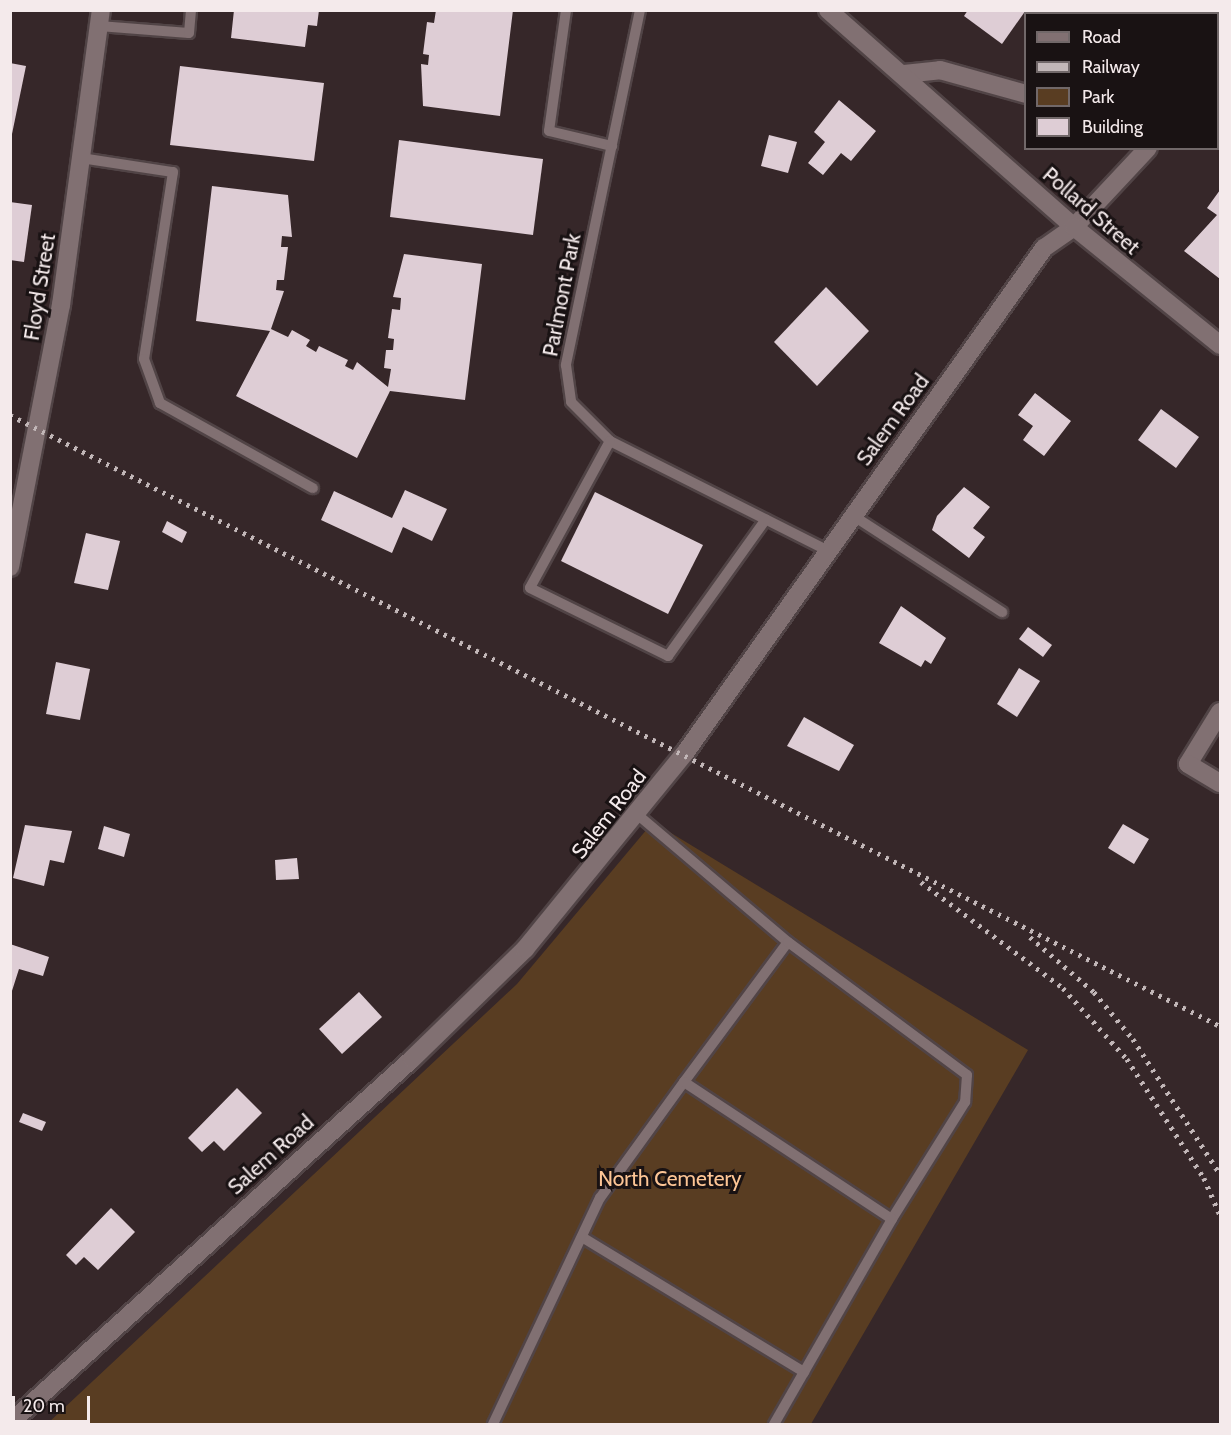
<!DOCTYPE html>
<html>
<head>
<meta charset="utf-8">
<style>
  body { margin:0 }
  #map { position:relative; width:1231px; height:1435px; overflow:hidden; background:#362729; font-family:Cabin,sans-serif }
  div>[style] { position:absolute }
  .green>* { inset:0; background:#593d22 }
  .building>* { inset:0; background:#decdd5 }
  .roads { filter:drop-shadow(2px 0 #514446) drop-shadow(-2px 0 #514446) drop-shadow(0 2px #514446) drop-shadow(0 -2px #514446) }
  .lane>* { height:10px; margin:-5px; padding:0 5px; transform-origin:5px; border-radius:5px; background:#817072 }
  .street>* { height:18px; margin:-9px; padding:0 9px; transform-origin:9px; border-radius:9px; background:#817072 }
  .secondary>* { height:18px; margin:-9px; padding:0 9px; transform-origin:9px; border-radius:9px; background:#817072 }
  .rail>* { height:4.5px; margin-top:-2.25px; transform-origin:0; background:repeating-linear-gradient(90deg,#c2b7b8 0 3px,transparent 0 9px) }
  span { translate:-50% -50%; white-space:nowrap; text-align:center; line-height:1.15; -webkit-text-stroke:6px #191213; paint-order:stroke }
  .street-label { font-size:21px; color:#f4eaeb }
  .park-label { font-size:21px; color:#fdc595 }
  .frame { position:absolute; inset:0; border:12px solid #f4eaeb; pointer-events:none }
  .legend { position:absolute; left:1024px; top:12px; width:195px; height:138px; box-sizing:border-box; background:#191213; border:2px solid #716869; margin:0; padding:8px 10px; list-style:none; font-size:18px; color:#f4eaeb }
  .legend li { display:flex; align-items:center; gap:12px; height:30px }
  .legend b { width:30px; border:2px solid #716869 }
  .scale { position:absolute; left:12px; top:1396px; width:78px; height:27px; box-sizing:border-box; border:3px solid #f4eaeb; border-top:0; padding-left:8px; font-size:18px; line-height:21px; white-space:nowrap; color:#f4eaeb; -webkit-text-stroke:4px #191213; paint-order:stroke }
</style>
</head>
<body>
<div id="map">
  <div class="green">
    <div style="clip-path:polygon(653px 822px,1028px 1050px,811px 1424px,47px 1424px,517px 984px)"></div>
  </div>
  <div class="building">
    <div style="clip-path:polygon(234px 10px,319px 10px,317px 26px,308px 25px,305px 47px,231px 38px)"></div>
    <div style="clip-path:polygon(436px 10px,513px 10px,500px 116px,423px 106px,421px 64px,428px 65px,429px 55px,423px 54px,427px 22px,434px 23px)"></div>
    <div style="clip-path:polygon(968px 10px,1026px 10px,1002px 44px,964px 16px)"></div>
    <div style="clip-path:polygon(1127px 10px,1176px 10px,1177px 14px,1119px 14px)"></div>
    <div style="clip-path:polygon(10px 63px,26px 66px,12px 134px,10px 134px)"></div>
    <div style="clip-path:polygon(180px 66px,324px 83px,314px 161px,170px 145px)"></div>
    <div style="clip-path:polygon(839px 100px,876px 131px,851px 161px,841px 153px,823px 175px,808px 163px,825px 142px,814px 132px)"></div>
    <div style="clip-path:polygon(769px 135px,797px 142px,788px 173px,761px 166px)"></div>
    <div style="clip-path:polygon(399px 140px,543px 159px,533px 235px,390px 217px)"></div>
    <div style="clip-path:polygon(212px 186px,288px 195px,292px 237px,282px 236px,281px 247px,288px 247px,284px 280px,277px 280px,276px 290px,284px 291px,271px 329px,288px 337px,292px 330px,310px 340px,306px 346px,316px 352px,319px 346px,348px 360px,345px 366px,353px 370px,357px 362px,388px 387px,391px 369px,384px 368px,386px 350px,393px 350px,394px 339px,388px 338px,392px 309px,400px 310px,401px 298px,393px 297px,404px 254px,482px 264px,465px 400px,390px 391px,357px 458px,236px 396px,270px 331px,196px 321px)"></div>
    <div style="clip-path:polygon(1220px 190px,1220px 279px,1184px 251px,1217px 215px,1207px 208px)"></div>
    <div style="clip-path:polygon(10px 202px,32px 205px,24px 262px,10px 260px)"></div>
    <div style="clip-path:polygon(826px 287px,869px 331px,817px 386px,774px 342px)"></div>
    <div style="clip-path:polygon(1035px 393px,1071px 421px,1044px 456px,1023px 440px,1033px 426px,1018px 415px)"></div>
    <div style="clip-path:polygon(1161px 409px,1199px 437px,1176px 468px,1138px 440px)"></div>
    <div style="clip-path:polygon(964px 487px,990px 507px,973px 528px,985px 537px,969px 558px,932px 530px,937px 516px)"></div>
    <div style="clip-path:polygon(405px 490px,447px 509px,432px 541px,403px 527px,392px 553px,321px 520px,334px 491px,392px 518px)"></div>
    <div style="clip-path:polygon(595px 492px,703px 545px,668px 614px,561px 561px)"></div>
    <div style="clip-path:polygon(167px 521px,187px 532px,182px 543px,162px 532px)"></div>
    <div style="clip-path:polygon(86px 533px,120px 541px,108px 590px,74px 583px)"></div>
    <div style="clip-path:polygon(901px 606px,946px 638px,931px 664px,925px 660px,921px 667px,879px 643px)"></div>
    <div style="clip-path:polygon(1028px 627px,1052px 645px,1043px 657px,1019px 639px)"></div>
    <div style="clip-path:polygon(56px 662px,90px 669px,80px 720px,46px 714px)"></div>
    <div style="clip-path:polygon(1019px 668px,1040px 681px,1017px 717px,997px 704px)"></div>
    <div style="clip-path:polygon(804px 717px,854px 745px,839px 771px,787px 746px)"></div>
    <div style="clip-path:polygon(1123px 824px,1149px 839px,1134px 864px,1108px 848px)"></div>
    <div style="clip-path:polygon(25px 825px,72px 831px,64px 863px,50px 860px,44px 886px,13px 878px)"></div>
    <div style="clip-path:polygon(104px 826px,130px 834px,124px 857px,98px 849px)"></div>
    <div style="clip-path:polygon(297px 858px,299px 879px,276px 880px,275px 860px)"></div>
    <div style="clip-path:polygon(10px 944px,49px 957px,43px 976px,19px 969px,11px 994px)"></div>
    <div style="clip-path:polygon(359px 992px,382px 1017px,342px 1054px,319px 1029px)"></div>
    <div style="clip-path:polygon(237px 1088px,262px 1113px,224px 1151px,214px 1141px,202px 1152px,188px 1138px)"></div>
    <div style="clip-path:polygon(23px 1113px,46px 1122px,42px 1131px,19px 1122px)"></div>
    <div style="clip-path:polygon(111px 1208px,135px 1232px,98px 1270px,84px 1257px,76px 1265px,66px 1255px)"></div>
  </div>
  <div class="roads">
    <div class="lane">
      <div style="left:566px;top:10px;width:122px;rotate:98deg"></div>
      <div style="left:549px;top:131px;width:65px;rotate:13.4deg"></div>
      <div style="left:640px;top:10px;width:363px;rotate:101.8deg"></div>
      <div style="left:566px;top:365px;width:37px;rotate:82deg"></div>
      <div style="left:571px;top:402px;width:55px;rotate:45deg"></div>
      <div style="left:610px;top:441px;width:243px;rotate:26.7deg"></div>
      <div style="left:99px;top:26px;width:90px;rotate:4.4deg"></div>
      <div style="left:189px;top:33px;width:23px;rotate:-85deg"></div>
      <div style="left:81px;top:158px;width:93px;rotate:8.7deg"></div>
      <div style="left:173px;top:172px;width:189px;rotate:98.8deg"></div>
      <div style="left:144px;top:359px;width:47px;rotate:70deg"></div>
      <div style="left:160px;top:403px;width:175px;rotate:29.1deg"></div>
      <div style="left:610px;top:441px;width:167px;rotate:118.6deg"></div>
      <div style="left:530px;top:588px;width:154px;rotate:26.2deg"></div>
      <div style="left:668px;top:656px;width:168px;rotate:-54.4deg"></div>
      <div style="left:852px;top:515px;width:179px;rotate:32.9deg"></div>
      <div style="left:638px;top:815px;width:197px;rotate:40.3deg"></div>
      <div style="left:684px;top:1082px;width:174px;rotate:-53.4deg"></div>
      <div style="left:788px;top:942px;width:223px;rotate:36.6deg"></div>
      <div style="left:967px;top:1075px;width:27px;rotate:94deg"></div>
      <div style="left:965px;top:1102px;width:138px;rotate:122deg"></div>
      <div style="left:582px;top:1237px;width:260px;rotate:31.3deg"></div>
      <div style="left:493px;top:1424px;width:250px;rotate:-64.7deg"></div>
      <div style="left:600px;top:1198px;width:143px;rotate:-54.1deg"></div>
      <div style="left:684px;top:1082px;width:249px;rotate:33.4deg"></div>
      <div style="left:892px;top:1219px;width:237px;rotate:119.9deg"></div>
    </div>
    <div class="street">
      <div style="left:904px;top:74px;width:36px;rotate:-6deg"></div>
      <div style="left:940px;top:70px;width:89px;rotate:15.6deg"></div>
      <div style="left:1218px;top:106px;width:2px;rotate:-27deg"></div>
      <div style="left:1220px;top:712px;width:61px;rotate:121.6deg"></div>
      <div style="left:1188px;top:764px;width:37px;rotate:31deg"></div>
      <div style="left:10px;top:1423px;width:542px;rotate:-42.16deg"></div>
      <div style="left:412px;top:1059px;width:158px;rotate:-44.2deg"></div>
      <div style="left:525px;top:949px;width:253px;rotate:-50.8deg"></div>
      <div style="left:685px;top:753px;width:620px;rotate:-54.59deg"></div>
      <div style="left:1044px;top:248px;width:37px;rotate:-35deg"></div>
      <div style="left:1074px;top:227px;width:108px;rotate:-46.9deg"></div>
    </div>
    <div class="secondary">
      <div style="left:828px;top:10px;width:328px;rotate:41.4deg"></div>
      <div style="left:1074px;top:227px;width:188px;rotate:38.9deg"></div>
      <div style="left:10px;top:567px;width:267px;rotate:-79deg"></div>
      <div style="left:61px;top:305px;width:298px;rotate:-82.3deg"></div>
    </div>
  </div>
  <div class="rail">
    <div style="left:10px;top:415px;width:1356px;rotate:26.79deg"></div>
    <div style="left:921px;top:882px;width:177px;rotate:36.7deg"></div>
    <div style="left:1063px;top:988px;width:96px;rotate:48deg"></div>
    <div style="left:1127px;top:1059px;width:142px;rotate:57.1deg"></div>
    <div style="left:1204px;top:1178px;width:40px;rotate:66.6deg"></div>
    <div style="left:1030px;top:937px;width:84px;rotate:40.7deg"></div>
    <div style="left:1094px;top:992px;width:61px;rotate:50.3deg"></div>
    <div style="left:1133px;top:1039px;width:161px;rotate:57.2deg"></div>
  </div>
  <div class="street-label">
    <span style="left:1091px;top:211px;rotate:41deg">Pollard Street</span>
    <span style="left:40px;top:287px;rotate:-81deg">Floyd Street</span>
    <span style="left:562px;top:295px;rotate:-79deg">Parlmont Park</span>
    <span style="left:893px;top:420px;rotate:-54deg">Salem Road</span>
    <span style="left:609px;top:814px;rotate:-52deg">Salem Road</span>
    <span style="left:271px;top:1155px;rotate:-42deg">Salem Road</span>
  </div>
  <div class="park-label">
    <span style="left:670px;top:1179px">North Cemetery</span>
  </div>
  <div class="frame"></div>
  <ul class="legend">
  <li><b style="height:8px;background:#817072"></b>Road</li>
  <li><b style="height:8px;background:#c2b7b8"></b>Railway</li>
  <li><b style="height:16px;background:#593d22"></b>Park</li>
  <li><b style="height:16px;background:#decdd5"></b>Building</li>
  </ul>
  <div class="scale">20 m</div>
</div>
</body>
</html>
